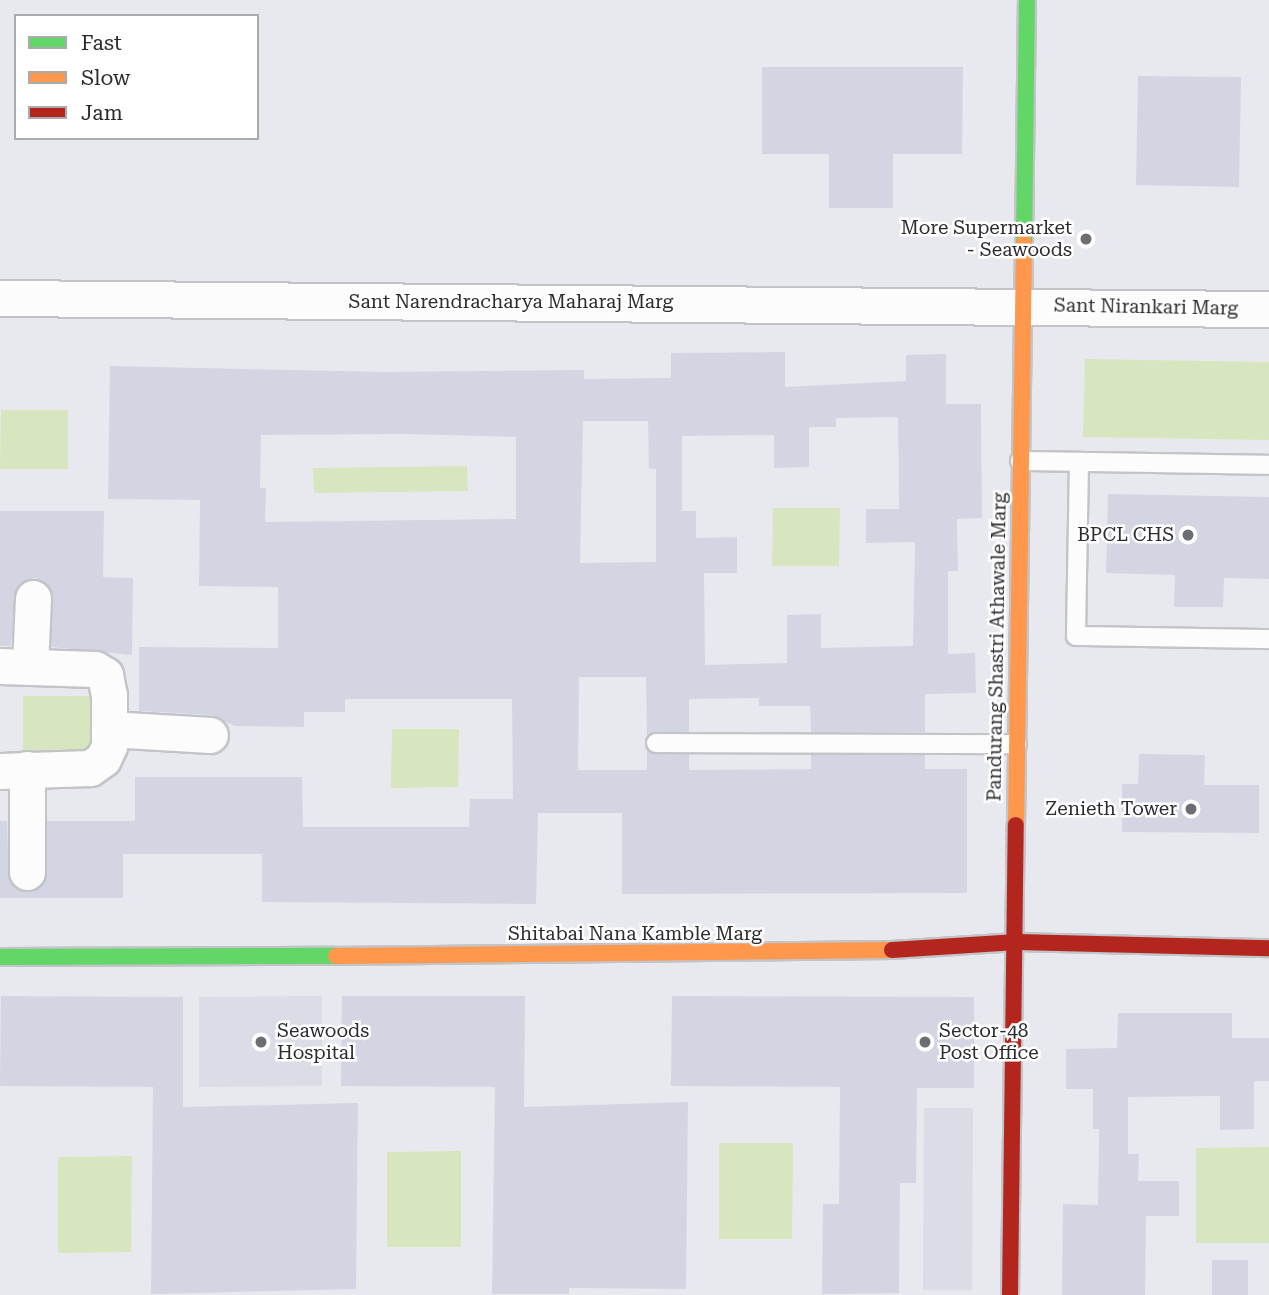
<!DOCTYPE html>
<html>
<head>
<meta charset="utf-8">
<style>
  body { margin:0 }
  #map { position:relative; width:1269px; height:1295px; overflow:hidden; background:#e8e9ee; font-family:"Roboto Serif",serif }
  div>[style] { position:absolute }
  .built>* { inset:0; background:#dadce6 }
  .green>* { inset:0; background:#d7e6be }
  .building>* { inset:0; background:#d3d5e3 }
  .roads { filter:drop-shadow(2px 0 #c3c4c8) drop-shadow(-2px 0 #c3c4c8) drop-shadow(0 2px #c3c4c8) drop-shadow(0 -2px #c3c4c8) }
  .lane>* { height:18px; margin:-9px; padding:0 9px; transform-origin:9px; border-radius:9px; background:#fcfcfc }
  .street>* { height:35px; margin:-17.5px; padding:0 17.5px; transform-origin:17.5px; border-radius:17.5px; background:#fcfcfc }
  .fast>* { height:16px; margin:-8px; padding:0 8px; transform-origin:8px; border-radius:8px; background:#63d668 }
  .slow>* { height:16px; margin:-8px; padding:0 8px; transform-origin:8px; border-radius:8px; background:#ff974d }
  .jam>* { height:16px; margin:-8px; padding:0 8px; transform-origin:8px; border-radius:8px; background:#b3261e }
  .dots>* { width:19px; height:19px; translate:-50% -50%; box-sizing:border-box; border:4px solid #fff; border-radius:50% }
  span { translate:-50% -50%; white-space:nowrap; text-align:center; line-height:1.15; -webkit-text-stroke:5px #fff; paint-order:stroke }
  .poi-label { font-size:19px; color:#2b2c2f }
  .right { translate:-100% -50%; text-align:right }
  .left { translate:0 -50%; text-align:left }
  .street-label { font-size:19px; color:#2b2c2f }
  .legend { position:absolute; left:14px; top:14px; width:245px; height:126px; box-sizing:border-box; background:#fff; border:2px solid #aaabac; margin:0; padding:9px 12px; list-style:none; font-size:21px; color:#2b2c2f }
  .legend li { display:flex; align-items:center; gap:14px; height:35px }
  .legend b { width:35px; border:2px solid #aaabac }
</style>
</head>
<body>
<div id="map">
  <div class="built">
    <div style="clip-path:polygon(322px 996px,322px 1086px,199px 1087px,199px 997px)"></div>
    <div style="clip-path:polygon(924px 1108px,973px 1108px,972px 1290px,923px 1290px)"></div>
  </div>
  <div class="green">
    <div style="clip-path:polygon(1085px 359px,1269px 362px,1269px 440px,1083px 437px)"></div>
    <div style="clip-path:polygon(1px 410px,68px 410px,68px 469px,0 469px)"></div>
    <div style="clip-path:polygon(467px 466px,468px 491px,314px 493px,313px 468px)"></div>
    <div style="clip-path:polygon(773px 508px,840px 508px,839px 566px,772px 566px)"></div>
    <div style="clip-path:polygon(23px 696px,90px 696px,90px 755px,23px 755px)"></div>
    <div style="clip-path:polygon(392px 729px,459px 729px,458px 787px,391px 788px)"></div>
    <div style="clip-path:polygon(719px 1143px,793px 1143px,792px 1239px,719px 1239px)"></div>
    <div style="clip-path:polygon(1269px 1147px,1269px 1243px,1196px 1243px,1196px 1148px)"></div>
    <div style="clip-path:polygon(461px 1151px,461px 1247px,387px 1247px,387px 1152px)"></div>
    <div style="clip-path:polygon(132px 1156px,131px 1252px,58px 1253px,58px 1157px)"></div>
  </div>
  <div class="building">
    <div style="clip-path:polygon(762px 67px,963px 67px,962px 154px,893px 154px,893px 208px,829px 208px,829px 154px,762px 154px)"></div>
    <div style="clip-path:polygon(1138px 76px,1241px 77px,1239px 187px,1136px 185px)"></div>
    <div style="clip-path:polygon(evenodd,785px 352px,785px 387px,906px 381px,906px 355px,946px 354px,946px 404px,981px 404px,982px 518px,957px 519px,958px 571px,948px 571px,948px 654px,975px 653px,976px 693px,925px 694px,925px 732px,811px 732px,810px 706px,759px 706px,759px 698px,689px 699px,689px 732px,656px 732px,647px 736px,646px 677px,579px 677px,578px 770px,647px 770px,647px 750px,656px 754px,689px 754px,689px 770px,811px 769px,811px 755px,925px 755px,925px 769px,967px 769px,967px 893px,622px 894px,622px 813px,538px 813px,536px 904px,262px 902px,262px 854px,123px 854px,123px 898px,0 898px,0 821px,7px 821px,9px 881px,18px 890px,36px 890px,47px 873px,47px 821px,135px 821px,135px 777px,302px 777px,303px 827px,469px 827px,470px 799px,513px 799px,512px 699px,345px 699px,345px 712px,304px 712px,304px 727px,235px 726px,211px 715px,139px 711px,139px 647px,278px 648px,278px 587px,199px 586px,200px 500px,108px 499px,110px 366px,386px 372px,584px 370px,584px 379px,671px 378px,671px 353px,785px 352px,898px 417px,899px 509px,866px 509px,866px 543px,915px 542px,913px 646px,821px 648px,821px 614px,787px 615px,787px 663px,705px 665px,704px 573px,737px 573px,737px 537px,696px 538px,696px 511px,682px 511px,682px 436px,774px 435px,774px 468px,809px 467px,809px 427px,836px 427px,836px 418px,898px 417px,785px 352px,583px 421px,648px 421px,649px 469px,656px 469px,656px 562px,580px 563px,583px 421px,785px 352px,404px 434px,516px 437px,516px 519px,265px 522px,266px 488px,260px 488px,261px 435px,404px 434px)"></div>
    <div style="clip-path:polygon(1108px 494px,1269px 497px,1269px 579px,1224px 578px,1223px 607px,1174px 607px,1175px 575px,1106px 573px)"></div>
    <div style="clip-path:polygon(0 511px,104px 511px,103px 577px,133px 578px,132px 655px,51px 647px,51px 589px,35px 578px,16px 588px,11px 646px,0 646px)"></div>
    <div style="clip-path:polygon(1139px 754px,1205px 755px,1204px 785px,1259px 785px,1259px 833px,1122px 832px,1122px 784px,1138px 784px)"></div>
    <div style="clip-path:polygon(1px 996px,183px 997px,183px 1107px,358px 1103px,356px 1289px,151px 1294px,153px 1087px,0 1086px)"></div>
    <div style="clip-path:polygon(342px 996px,525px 996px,524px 1107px,688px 1102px,686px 1289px,569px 1288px,569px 1294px,492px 1294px,495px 1087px,341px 1086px)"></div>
    <div style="clip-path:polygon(672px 996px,974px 997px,974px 1088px,917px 1088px,916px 1183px,900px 1183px,899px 1293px,822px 1294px,823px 1204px,839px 1204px,840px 1087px,671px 1086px)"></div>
    <div style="clip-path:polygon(1118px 1013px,1232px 1013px,1232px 1038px,1269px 1038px,1269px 1081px,1254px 1081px,1254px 1129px,1220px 1130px,1220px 1096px,1128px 1097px,1128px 1154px,1139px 1154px,1138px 1181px,1179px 1181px,1179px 1216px,1146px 1216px,1145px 1295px,1062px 1295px,1063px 1204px,1098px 1205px,1099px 1129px,1093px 1129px,1093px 1089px,1066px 1089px,1066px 1049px,1117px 1048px)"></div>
    <div style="clip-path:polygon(1212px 1260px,1248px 1260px,1248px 1295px,1212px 1295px)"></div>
  </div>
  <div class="roads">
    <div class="lane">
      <div style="left:1020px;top:461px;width:249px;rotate:0.9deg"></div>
      <div style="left:1079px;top:462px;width:174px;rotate:91deg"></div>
      <div style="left:1076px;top:636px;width:193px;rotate:0.9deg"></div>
      <div style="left:656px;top:743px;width:361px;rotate:0.2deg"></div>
    </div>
    <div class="street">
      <div style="left:0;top:298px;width:1269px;rotate:0.5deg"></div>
      <div style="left:0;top:666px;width:95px;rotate:1.8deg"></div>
      <div style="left:95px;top:669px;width:12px;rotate:31deg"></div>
      <div style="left:105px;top:675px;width:20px;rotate:79deg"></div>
      <div style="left:109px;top:695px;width:51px;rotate:90deg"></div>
      <div style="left:109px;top:746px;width:14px;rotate:115deg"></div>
      <div style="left:103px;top:759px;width:16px;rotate:145deg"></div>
      <div style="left:90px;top:768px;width:90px;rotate:178.1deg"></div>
      <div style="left:30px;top:667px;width:69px;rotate:-87.5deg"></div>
      <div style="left:109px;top:729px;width:101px;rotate:3.4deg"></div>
      <div style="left:27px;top:769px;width:103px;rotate:90deg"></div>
    </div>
    <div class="fast">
      <div style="left:1024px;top:243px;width:243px;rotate:-89.3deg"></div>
      <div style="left:0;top:957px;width:336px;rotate:-0.2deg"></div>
    </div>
    <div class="slow">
      <div style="left:1016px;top:825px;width:582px;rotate:-89.21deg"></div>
      <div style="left:336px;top:956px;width:556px;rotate:-0.62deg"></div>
    </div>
    <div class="jam">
      <div style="left:892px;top:950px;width:125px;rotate:-3.7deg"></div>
      <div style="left:1017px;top:942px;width:252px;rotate:1.4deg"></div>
      <div style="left:1010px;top:1295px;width:470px;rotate:-89.3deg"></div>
    </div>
  </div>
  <div class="dots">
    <div style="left:1086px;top:239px;background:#6d6e72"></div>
    <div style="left:1188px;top:535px;background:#6d6e72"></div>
    <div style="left:1191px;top:809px;background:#6d6e72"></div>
    <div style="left:261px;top:1042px;background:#6d6e72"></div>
    <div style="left:925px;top:1042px;background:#6d6e72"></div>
  </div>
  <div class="poi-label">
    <span class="right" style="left:1072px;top:239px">More Supermarket<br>- Seawoods</span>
    <span class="right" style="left:1174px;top:535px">BPCL CHS</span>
    <span class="right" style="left:1177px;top:809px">Zenieth Tower</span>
    <span class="left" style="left:277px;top:1042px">Seawoods<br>Hospital</span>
    <span class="left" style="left:939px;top:1042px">Sector-48<br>Post Office</span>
  </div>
  <div class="street-label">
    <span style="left:511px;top:302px">Sant Narendracharya Maharaj Marg</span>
    <span style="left:1146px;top:307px;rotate:1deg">Sant Nirankari Marg</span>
    <span style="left:997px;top:647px;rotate:-89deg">Pandurang Shastri Athawale Marg</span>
    <span style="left:635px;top:934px">Shitabai Nana Kamble Marg</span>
  </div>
  <ul class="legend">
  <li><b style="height:9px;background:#63d668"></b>Fast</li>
  <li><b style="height:9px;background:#ff974d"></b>Slow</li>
  <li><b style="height:9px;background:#b3261e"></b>Jam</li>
  </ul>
</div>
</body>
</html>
